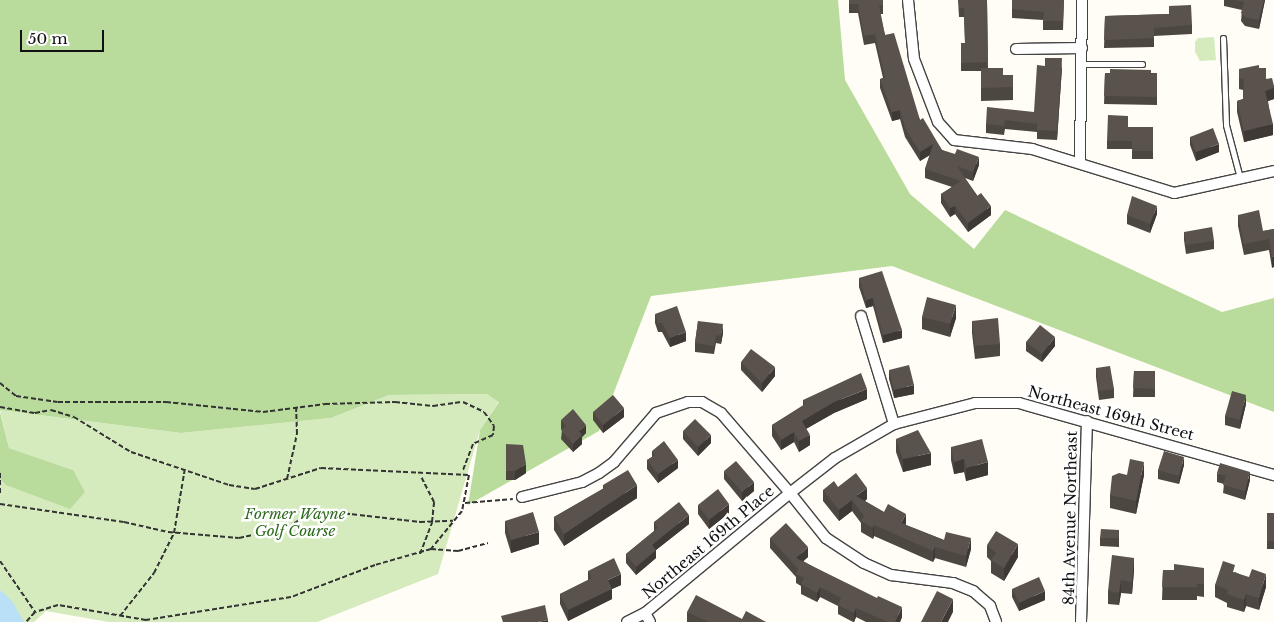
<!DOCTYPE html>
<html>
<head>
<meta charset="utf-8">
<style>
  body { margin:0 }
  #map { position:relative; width:1274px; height:622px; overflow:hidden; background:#fffdf5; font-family:"Libre Baskerville",serif }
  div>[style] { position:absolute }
  .green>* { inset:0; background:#d5ebbd }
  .forest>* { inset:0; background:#b9dc9c }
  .water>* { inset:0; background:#b9e0f7 }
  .path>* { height:2px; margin-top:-1px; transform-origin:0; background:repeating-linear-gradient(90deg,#333 0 5px,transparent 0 7.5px) }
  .roads { filter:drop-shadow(1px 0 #444) drop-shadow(-1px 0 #444) drop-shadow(0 1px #444) drop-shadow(0 -1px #444) }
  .service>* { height:5px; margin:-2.5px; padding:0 2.5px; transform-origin:2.5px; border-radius:2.5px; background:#fff }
  .minor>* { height:10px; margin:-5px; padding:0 5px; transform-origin:5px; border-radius:5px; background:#fff }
  .wall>* { inset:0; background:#4d4742 }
  .shaded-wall>* { inset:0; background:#3f3936 }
  .building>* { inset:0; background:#5a524d }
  span { translate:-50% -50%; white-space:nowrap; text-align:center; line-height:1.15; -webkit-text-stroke:5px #fff; paint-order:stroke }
  .street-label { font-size:15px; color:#111 }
  .park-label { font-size:15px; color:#2f6b1f; font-style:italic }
  .scale { position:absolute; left:20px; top:30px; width:84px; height:22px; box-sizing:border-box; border:2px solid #111; border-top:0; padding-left:6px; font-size:15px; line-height:18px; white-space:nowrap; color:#111; -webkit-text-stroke:4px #fff; paint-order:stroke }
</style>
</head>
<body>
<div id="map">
  <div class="green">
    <div style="clip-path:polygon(1214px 37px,1216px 60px,1200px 61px,1195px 52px,1195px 42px,1198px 38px)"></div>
    <div style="clip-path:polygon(487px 394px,499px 401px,480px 430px,438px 574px,317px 622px,109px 622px,46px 611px,34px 622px,0 622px,0 479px,6px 485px,73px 470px,9px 448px,0 410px,181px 433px,331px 418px,389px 395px)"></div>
  </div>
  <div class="forest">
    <div style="clip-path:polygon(0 0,838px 0,845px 80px,910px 194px,974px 249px,1005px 210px,1222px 312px,1274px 298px,1274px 412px,892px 266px,651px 296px,599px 431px,468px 505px,480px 430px,499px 402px,487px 394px,389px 395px,331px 418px,181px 433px,0 410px)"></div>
    <div style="clip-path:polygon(0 412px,9px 448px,73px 470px,85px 492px,70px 509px,6px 485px,0 479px)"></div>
  </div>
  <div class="water">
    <div style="clip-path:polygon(0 590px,12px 601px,24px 622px,0 622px)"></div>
  </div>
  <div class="path">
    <div style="left:0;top:383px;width:21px;rotate:39deg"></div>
    <div style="left:16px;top:396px;width:42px;rotate:8.1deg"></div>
    <div style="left:58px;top:402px;width:108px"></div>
    <div style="left:166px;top:402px;width:98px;rotate:5.9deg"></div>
    <div style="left:263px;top:412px;width:63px;rotate:-7.4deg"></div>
    <div style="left:325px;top:404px;width:70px;rotate:-1.6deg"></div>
    <div style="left:395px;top:402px;width:38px;rotate:6deg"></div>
    <div style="left:433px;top:406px;width:30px;rotate:-8deg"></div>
    <div style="left:463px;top:402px;width:23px;rotate:25deg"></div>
    <div style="left:484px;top:412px;width:17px;rotate:54deg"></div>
    <div style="left:494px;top:426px;width:9px;rotate:96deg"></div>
    <div style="left:493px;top:435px;width:22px;rotate:156deg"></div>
    <div style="left:473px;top:444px;width:30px;rotate:111deg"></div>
    <div style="left:0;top:407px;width:36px;rotate:10deg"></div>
    <div style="left:35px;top:413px;width:16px;rotate:-11deg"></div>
    <div style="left:51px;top:410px;width:24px;rotate:17deg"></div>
    <div style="left:74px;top:417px;width:67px;rotate:31.6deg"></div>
    <div style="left:131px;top:452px;width:103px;rotate:18.6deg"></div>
    <div style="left:229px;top:485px;width:26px;rotate:9deg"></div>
    <div style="left:255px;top:489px;width:69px;rotate:-17.7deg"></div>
    <div style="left:321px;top:468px;width:148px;rotate:2.7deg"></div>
    <div style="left:469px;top:475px;width:37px;rotate:101deg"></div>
    <div style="left:462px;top:511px;width:49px;rotate:129.2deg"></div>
    <div style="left:431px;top:549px;width:58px;rotate:164.1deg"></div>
    <div style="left:375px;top:565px;width:90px;rotate:159.1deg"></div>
    <div style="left:291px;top:597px;width:147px;rotate:171deg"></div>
    <div style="left:146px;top:620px;width:89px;rotate:-170.3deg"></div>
    <div style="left:58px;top:605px;width:24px;rotate:163deg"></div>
    <div style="left:35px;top:612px;width:13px;rotate:132deg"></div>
    <div style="left:0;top:473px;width:20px;rotate:90deg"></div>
    <div style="left:287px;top:479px;width:46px;rotate:-77.5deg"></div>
    <div style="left:297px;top:434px;width:26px;rotate:-92deg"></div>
    <div style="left:465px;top:503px;width:48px;rotate:-4.8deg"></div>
    <div style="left:0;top:504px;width:125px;rotate:8.3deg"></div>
    <div style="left:124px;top:522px;width:45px;rotate:12.8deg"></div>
    <div style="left:168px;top:532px;width:71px;rotate:4.8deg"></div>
    <div style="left:239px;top:538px;width:50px;rotate:-12.7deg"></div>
    <div style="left:288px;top:527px;width:32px;rotate:-32deg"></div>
    <div style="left:315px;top:510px;width:106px;rotate:6.5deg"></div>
    <div style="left:420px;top:522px;width:33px;rotate:-2deg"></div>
    <div style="left:431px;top:549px;width:27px;rotate:4deg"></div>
    <div style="left:458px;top:551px;width:31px;rotate:-15deg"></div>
    <div style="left:420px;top:554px;width:34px;rotate:-69deg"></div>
    <div style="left:432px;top:522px;width:20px;rotate:-84deg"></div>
    <div style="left:434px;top:502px;width:30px;rotate:-117deg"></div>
    <div style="left:0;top:561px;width:62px;rotate:55.5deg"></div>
    <div style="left:120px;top:616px;width:55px;rotate:-51.7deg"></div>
    <div style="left:154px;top:573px;width:45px;rotate:-63.4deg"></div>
    <div style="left:174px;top:533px;width:66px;rotate:-80.4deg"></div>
  </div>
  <div class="roads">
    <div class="service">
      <div style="left:1223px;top:38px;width:87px;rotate:88deg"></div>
      <div style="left:1226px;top:125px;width:55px;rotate:75.2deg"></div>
      <div style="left:1082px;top:64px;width:60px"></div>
    </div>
    <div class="minor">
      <div style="left:908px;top:0;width:59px;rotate:84.2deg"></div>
      <div style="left:914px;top:59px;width:67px;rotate:69.1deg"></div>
      <div style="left:938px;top:122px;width:24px;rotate:48deg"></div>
      <div style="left:954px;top:140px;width:79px;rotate:6.6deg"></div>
      <div style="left:1032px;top:149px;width:149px;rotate:17.2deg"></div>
      <div style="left:1174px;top:193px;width:102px;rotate:-12.4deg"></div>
      <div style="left:1016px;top:49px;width:66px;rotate:-0.9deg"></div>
      <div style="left:1080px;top:163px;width:163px;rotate:-89.3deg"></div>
      <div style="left:861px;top:316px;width:113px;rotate:73deg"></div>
      <div style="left:522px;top:497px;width:62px;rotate:-14deg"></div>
      <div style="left:582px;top:482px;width:19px;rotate:-28deg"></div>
      <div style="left:599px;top:473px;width:19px;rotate:-36deg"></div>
      <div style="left:614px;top:462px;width:65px;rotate:-49.4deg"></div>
      <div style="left:656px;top:413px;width:34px;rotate:-19deg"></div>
      <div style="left:688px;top:402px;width:14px"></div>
      <div style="left:702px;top:402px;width:22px;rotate:30deg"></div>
      <div style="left:721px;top:413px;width:106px;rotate:49.2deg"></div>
      <div style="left:790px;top:493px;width:57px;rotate:-37.9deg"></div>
      <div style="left:835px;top:458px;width:68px;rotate:-30deg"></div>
      <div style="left:894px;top:424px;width:84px;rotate:-14.5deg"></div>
      <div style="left:975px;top:403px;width:44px"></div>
      <div style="left:1019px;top:403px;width:265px;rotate:15.8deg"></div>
      <div style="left:645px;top:613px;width:188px;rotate:-39.6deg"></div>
      <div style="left:790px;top:493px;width:58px;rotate:51.3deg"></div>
      <div style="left:826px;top:538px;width:45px;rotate:33.3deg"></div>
      <div style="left:864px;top:563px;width:30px;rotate:24deg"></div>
      <div style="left:891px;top:575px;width:63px;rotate:7.4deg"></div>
      <div style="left:953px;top:583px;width:22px;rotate:22deg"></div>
      <div style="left:973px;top:591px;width:23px;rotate:41deg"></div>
      <div style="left:990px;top:606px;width:17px;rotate:69deg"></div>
      <div style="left:627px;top:622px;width:20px;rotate:-27deg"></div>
      <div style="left:645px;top:613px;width:10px;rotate:61deg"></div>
      <div style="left:1081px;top:622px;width:201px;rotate:-88.3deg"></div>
    </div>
  </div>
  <div class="wall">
    <div style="clip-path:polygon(849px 0,883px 0,883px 14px,880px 14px,885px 35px,920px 120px,942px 150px,979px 165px,973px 181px,965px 178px,991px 215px,968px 232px,955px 214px,950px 217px,941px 203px,941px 194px,952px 187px,925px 178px,925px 169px,930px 155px,920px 161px,905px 137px,900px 119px,892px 121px,880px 88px,880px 79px,883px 78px,875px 43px,864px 45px,858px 13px,849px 13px)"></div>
    <div style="clip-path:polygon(958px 0,987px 0,988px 68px,1003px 75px,1013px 75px,1013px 100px,981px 101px,981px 71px,961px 71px,961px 43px,965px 43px,964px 17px,959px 17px)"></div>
    <div style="clip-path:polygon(1012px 0,1064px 0,1063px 30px,1043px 30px,1043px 20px,1012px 18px)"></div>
    <div style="clip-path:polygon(1224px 0,1265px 0,1259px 29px,1245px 26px,1241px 21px,1242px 10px,1224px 6px)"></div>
    <div style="clip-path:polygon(1169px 6px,1192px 25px,1192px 34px,1154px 36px,1154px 47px,1104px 48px,1105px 16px,1169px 14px)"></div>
    <div style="clip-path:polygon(1062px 67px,1057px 140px,1037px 139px,1037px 132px,1005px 129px,1004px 135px,986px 133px,986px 124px,1034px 112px)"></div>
    <div style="clip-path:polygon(1259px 68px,1266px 79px,1274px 86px,1274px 99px,1268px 101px,1273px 135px,1244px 142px,1237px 112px,1237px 101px,1243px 99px,1243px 90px,1239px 89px,1239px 69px)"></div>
    <div style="clip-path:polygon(1105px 73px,1157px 73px,1157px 105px,1104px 104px)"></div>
    <div style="clip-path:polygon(1128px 127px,1153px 127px,1153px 159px,1132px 159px,1132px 149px,1107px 149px,1107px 141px)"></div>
    <div style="clip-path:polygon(1190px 137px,1219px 152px,1196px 161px,1190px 145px)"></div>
    <div style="clip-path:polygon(1157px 214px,1150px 233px,1127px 224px,1127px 215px)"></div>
    <div style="clip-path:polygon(1238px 215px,1263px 231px,1274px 229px,1272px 268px,1269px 250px,1244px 255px,1238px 226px)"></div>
    <div style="clip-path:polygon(1184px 232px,1214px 241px,1214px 249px,1186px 254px,1184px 240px)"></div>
    <div style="clip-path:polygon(859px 278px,902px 338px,883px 343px,873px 306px,866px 308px,859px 287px)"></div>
    <div style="clip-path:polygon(655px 314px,686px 341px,670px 347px,662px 332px,658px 332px,655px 323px)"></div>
    <div style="clip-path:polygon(922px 317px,956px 318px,950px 337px,922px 329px)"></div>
    <div style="clip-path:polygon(698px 321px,723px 333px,721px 344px,716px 343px,714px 354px,695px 352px,695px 343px)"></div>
    <div style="clip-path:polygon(972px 321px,1000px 344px,1000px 356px,975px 359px,972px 333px)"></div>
    <div style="clip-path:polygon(1026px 342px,1055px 346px,1042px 362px,1026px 351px)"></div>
    <div style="clip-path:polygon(741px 362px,775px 376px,762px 392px,741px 370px)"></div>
    <div style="clip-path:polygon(1096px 368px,1114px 389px,1114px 398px,1099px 400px,1096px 377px)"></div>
    <div style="clip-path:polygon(889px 370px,914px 394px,894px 398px,889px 379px)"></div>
    <div style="clip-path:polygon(1134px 371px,1155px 371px,1155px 397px,1133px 397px)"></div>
    <div style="clip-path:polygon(867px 399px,834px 413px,806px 429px,810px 445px,799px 452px,794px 442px,781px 450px,772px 436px,772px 425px,803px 406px,803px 400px)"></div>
    <div style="clip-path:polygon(1246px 404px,1240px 429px,1225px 425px,1225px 416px)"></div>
    <div style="clip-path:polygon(593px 412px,624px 417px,603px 433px,593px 420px)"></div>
    <div style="clip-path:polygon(561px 420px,586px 433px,582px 437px,582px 444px,573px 452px,561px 439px,562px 430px,561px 429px)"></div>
    <div style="clip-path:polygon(683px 431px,711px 443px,698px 456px,683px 439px)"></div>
    <div style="clip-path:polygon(896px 439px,931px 465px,903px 472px,896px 452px)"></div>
    <div style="clip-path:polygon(506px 444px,526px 473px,515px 480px,506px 480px)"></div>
    <div style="clip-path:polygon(951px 447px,988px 475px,966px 481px,964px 472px,954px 474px,951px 460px)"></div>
    <div style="clip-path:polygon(652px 451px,678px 468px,658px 483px,647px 469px,647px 460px,652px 457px)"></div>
    <div style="clip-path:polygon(1184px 465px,1179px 484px,1158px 479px,1158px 470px)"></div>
    <div style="clip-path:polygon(724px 471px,754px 491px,742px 501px,724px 479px)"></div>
    <div style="clip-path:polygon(1217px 473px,1250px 480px,1245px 500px,1223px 493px,1224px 484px,1217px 482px)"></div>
    <div style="clip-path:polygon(1127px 475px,1144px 475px,1136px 514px,1110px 508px,1110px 495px)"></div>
    <div style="clip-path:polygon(603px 485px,637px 498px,564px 546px,554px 530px,554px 517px,603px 489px)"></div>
    <div style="clip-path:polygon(838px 487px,867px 499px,865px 501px,906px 525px,944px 540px,971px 549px,966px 567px,935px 558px,933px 562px,874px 536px,873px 539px,861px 532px,861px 523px,852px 511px,839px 521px,823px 501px,823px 490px)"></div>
    <div style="clip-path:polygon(698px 505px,729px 513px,709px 529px,698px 514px)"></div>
    <div style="clip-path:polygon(1267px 513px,1274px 513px,1274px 549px,1267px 549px)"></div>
    <div style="clip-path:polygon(505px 521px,539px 544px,511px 553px,505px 533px)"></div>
    <div style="clip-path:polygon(654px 522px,689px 524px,656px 550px,656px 558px,636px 575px,626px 563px,626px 554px,654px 531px)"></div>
    <div style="clip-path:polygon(1119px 530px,1119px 547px,1100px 546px,1100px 538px)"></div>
    <div style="clip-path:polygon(770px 538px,808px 557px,803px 561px,902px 617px,900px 622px,866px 622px,856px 617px,854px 622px,853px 622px,838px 614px,838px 606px,820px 597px,817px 602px,801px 594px,801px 586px,796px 583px,796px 577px,770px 548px)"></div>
    <div style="clip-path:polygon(987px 545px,1018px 557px,1004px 581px,991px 573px,991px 561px,987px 557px)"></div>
    <div style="clip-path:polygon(1134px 558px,1134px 570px,1132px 594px,1121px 593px,1119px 605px,1108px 604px,1108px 591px)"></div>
    <div style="clip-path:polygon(1204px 568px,1204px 597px,1197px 596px,1197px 600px,1162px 600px,1163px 570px,1174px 570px)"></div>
    <div style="clip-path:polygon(588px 571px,621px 585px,612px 589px,612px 599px,568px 621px,560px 604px,560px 594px,588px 580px)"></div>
    <div style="clip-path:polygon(1235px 572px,1266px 587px,1259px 610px,1246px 606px,1244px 612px,1227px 607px,1227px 603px,1215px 597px,1215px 585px)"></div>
    <div style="clip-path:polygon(1012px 589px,1045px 600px,1019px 611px,1012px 597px)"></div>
    <div style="clip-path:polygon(687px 612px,742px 619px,766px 622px,687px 622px)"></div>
  </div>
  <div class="shaded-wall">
    <div style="clip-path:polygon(1264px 0,1265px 0,1259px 29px,1259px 20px)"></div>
    <div style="clip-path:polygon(1062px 58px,1062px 67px,1057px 140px,1057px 131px)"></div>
    <div style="clip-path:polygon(1274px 88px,1274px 99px,1265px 102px,1265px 91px)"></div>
    <div style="clip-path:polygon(900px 110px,900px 119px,892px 121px,892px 112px)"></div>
    <div style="clip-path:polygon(1273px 124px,1273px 135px,1244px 142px,1244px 131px)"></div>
    <div style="clip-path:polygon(933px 144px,933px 153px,920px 161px,920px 152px)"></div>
    <div style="clip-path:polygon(1219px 144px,1219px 152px,1196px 161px,1196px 152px)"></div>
    <div style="clip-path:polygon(979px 157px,979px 165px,973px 181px,973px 172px)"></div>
    <div style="clip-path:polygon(955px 206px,955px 214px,950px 217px,950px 208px)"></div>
    <div style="clip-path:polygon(991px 206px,991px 215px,968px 232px,968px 223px)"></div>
    <div style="clip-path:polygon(1157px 206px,1157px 214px,1150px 233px,1150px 224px)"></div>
    <div style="clip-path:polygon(1274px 256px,1274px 267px,1272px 268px,1272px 257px)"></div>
    <div style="clip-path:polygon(873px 298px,873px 306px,866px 308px,866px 300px)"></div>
    <div style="clip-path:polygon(956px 305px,956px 318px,950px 337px,950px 324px)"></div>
    <div style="clip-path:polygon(723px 324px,723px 333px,721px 344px,721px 336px)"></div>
    <div style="clip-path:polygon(902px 330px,902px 338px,883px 343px,883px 335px)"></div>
    <div style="clip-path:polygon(686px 332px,686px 341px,670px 347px,670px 338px)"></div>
    <div style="clip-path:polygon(1055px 337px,1055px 346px,1042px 362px,1042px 354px)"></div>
    <div style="clip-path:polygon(775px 367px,775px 376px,762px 392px,762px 383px)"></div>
    <div style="clip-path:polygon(914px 385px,914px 394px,894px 398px,894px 390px)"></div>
    <div style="clip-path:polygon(867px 389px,867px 399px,834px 413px,802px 431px,802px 421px,834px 402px)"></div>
    <div style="clip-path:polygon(1246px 395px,1246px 404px,1240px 429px,1240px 420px)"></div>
    <div style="clip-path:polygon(624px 408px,624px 417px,603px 433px,603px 425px)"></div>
    <div style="clip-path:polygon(586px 425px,586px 433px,582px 437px,582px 444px,573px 452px,573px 444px,579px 431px)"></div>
    <div style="clip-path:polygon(794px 432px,794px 442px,781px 450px,781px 440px)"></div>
    <div style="clip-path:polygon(711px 435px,711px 443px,698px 456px,698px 447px)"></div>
    <div style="clip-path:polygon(810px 435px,810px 445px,799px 452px,799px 441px)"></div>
    <div style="clip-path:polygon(931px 453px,931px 465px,903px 472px,903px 459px)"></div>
    <div style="clip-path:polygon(1184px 457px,1184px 465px,1179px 484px,1179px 476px)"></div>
    <div style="clip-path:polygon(964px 459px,964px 472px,954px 474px,954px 462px)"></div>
    <div style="clip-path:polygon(678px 460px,678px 468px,658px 483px,658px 474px)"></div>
    <div style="clip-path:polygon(988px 462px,988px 475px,966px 481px,966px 468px)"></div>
    <div style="clip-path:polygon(1144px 462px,1144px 475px,1136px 514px,1136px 501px)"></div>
    <div style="clip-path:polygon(526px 464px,526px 473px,515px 480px,515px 471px)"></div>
    <div style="clip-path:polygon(1250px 472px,1250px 480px,1245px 500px,1245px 491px)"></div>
    <div style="clip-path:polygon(754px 482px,754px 491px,742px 501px,742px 492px)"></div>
    <div style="clip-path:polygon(637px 485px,637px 498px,564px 546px,564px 534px)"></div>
    <div style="clip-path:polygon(867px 488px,867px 499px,857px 507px,856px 496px)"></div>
    <div style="clip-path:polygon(852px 500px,852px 511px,839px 521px,839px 510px)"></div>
    <div style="clip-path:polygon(729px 504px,729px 513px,709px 529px,709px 520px)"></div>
    <div style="clip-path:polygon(906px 514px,906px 525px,901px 523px)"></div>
    <div style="clip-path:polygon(689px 515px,689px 524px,656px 550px,656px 558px,636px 575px,636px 567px,652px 545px)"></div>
    <div style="clip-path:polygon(874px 525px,874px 536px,873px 539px,873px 528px)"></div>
    <div style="clip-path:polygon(539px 532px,539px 544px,511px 553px,511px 540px)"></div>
    <div style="clip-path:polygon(971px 538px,971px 549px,966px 567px,966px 556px)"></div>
    <div style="clip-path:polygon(1018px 544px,1018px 557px,1004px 581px,1004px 568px)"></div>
    <div style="clip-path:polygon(808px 547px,808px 557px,796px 568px,796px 558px)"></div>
    <div style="clip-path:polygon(935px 547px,935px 558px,933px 562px,933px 551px)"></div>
    <div style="clip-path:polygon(1134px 558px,1134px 570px,1132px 594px,1132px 582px)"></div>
    <div style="clip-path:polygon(621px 574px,621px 585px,612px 589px,612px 599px,568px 621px,568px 610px,608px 580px)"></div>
    <div style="clip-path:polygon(1266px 574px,1266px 587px,1259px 610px,1259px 598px)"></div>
    <div style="clip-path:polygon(1121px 580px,1121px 593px,1119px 605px,1119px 593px)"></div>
    <div style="clip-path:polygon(820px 587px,820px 597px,817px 602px,817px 593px)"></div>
    <div style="clip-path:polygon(1045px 591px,1045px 600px,1019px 611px,1019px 603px)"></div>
    <div style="clip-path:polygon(1246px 594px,1246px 606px,1244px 612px,1244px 600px)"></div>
    <div style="clip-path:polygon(953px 599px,953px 612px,948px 622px,941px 622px)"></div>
    <div style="clip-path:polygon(902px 607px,902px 617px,900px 622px,895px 622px)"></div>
    <div style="clip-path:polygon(856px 608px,856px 617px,854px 622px,854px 613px)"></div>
    <div style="clip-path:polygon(548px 620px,548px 622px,538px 622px)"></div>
  </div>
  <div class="building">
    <div style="clip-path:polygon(849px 0,883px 0,883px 5px,879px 5px,885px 35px,894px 33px,920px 120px,923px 118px,942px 150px,955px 154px,957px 149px,979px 157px,973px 172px,957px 166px,977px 196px,981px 193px,991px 206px,968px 223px,955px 206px,950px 208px,941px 194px,961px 181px,925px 169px,933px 144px,920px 152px,905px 128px,900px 110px,892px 112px,880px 79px,885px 78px,875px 34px,864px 36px,858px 4px,849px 4px)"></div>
    <div style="clip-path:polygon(959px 0,987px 0,988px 62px,961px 63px,961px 43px,965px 43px,964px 8px,959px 8px)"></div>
    <div style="clip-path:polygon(1012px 0,1064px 0,1063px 21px,1043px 21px,1044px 12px,1012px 9px)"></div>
    <div style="clip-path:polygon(1234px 0,1264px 0,1259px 20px,1245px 17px,1241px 13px,1244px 2px)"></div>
    <div style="clip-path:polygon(1191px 5px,1192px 25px,1154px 28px,1154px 38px,1104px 40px,1105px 16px,1169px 14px,1169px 6px)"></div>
    <div style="clip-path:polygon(1045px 58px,1062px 58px,1057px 131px,1037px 130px,1037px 124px,1005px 120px,1004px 126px,986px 124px,987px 107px,1034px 112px,1037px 65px,1045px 66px)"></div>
    <div style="clip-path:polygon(1259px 65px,1259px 68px,1266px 68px,1266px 79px,1272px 78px,1274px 86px,1274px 88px,1265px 91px,1273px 124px,1244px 131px,1237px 101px,1243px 99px,1244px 79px,1239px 78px,1239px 69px)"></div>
    <div style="clip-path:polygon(981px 68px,1003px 68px,1003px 75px,1013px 75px,1013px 87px,981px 88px)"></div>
    <div style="clip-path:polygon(1110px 69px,1151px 70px,1151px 74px,1157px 73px,1157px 97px,1104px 96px,1105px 73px,1110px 73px)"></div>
    <div style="clip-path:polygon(1108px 115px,1128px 116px,1128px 127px,1153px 127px,1153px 151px,1132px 151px,1132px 141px,1107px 141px)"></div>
    <div style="clip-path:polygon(1213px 128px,1219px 144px,1196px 152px,1190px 137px)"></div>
    <div style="clip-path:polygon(1132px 196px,1157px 206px,1150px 224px,1127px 215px)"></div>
    <div style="clip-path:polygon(1259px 210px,1263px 231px,1274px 229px,1274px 256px,1272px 257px,1269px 239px,1244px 244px,1238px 215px)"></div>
    <div style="clip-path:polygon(1212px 227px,1214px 241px,1186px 245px,1184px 232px)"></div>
    <div style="clip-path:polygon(882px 271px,902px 330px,883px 335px,873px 298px,866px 300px,859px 278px)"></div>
    <div style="clip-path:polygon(927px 297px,956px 305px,950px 324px,922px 317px)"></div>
    <div style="clip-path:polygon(677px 306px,686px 332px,670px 338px,662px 323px,658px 323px,655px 314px)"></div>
    <div style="clip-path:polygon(998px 318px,1000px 344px,975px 346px,972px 321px)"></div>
    <div style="clip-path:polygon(698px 321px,723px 324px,721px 336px,716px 335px,714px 346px,695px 343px)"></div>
    <div style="clip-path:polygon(1040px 325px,1055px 337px,1042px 354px,1026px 342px)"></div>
    <div style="clip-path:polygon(751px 349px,775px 367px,762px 383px,741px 362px)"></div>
    <div style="clip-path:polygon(909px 365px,914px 385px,894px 390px,889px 370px)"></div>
    <div style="clip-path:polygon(1110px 366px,1114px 389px,1099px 391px,1096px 368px)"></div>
    <div style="clip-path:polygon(1134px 371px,1155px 371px,1155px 389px,1133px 388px)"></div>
    <div style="clip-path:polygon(861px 373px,867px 389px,834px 402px,802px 421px,810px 435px,799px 441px,794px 432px,781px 440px,772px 425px,805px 404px,803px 400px)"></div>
    <div style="clip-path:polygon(1232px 391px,1246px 395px,1240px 420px,1225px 416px)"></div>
    <div style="clip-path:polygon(613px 395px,624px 408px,603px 425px,593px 412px)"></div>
    <div style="clip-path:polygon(573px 409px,586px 425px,579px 431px,582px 435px,573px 444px,561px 430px,566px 426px,561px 420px)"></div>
    <div style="clip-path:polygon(695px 419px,711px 435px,698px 447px,683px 431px)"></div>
    <div style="clip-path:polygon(918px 430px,931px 453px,903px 459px,896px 439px)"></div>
    <div style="clip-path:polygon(982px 439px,988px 462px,966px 468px,964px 459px,954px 462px,951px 447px)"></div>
    <div style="clip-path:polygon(664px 441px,678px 460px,658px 474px,647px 460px,655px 455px,652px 451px)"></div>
    <div style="clip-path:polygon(506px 444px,523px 445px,526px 464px,515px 471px,506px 471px)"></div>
    <div style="clip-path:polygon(1164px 451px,1184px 457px,1179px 476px,1158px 470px)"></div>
    <div style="clip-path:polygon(1130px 459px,1144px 462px,1136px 501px,1110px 495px,1112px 476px,1119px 473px,1127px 475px)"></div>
    <div style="clip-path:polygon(736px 461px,754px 482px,742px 492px,724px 471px)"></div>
    <div style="clip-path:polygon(1220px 463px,1250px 472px,1245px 491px,1223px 485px,1226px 476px,1217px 473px)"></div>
    <div style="clip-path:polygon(628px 470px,637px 485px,564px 534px,554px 517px,604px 488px,603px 485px)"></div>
    <div style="clip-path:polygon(856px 473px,867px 488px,856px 496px,884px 512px,888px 504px,906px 514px,901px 523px,944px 540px,946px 532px,971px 538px,966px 556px,935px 547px,933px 551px,874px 525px,873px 528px,861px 521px,864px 516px,852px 500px,839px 510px,823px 490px,834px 481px,838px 487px)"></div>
    <div style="clip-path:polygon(718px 489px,729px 504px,709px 520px,698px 505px)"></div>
    <div style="clip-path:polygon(679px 502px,689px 515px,652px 545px,656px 550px,636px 567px,626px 554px,658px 528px,654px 522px)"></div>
    <div style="clip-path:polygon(533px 512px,539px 532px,511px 540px,505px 521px)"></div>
    <div style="clip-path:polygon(1267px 513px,1274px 513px,1274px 541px,1267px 541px)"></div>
    <div style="clip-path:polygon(786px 523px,808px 547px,796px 558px,877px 598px,878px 596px,902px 607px,895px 622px,888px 622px,856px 608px,854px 613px,838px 605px,841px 598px,820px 587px,817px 593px,801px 584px,804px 578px,796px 574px,798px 569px,770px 538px)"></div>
    <div style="clip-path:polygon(1101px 529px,1119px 530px,1119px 538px,1100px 538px)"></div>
    <div style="clip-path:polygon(996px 531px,1018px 544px,1004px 568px,991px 560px,996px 553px,987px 545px)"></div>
    <div style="clip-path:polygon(1112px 555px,1134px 558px,1132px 582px,1121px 580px,1119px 593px,1108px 591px)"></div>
    <div style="clip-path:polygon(614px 558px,621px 574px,608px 580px,612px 589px,568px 610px,560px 594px,592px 578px,588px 571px)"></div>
    <div style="clip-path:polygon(1223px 561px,1235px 565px,1233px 572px,1249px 577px,1252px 569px,1266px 574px,1259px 598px,1246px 594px,1244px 600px,1227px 594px,1228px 590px,1215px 585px)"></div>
    <div style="clip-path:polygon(1174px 564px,1204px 568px,1204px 584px,1197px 584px,1197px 587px,1162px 587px,1163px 570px,1174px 570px)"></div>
    <div style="clip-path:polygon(1039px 577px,1045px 591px,1019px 603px,1012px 589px)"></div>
    <div style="clip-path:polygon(937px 591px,953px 599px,941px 622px,921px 622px)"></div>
    <div style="clip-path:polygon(696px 595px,742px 619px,746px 611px,766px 622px,709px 622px,687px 612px)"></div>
    <div style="clip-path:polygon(545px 605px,548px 620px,538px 622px,503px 622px,501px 616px)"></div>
  </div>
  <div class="street-label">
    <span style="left:1111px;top:413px;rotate:15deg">Northeast 169th Street</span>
    <span style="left:1070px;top:518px;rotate:-89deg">84th Avenue Northeast</span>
    <span style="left:708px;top:542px;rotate:-40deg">Northeast 169th Place</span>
  </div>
  <div class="park-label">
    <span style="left:295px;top:522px">Former Wayne<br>Golf Course</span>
  </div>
  <div class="scale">50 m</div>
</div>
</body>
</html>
